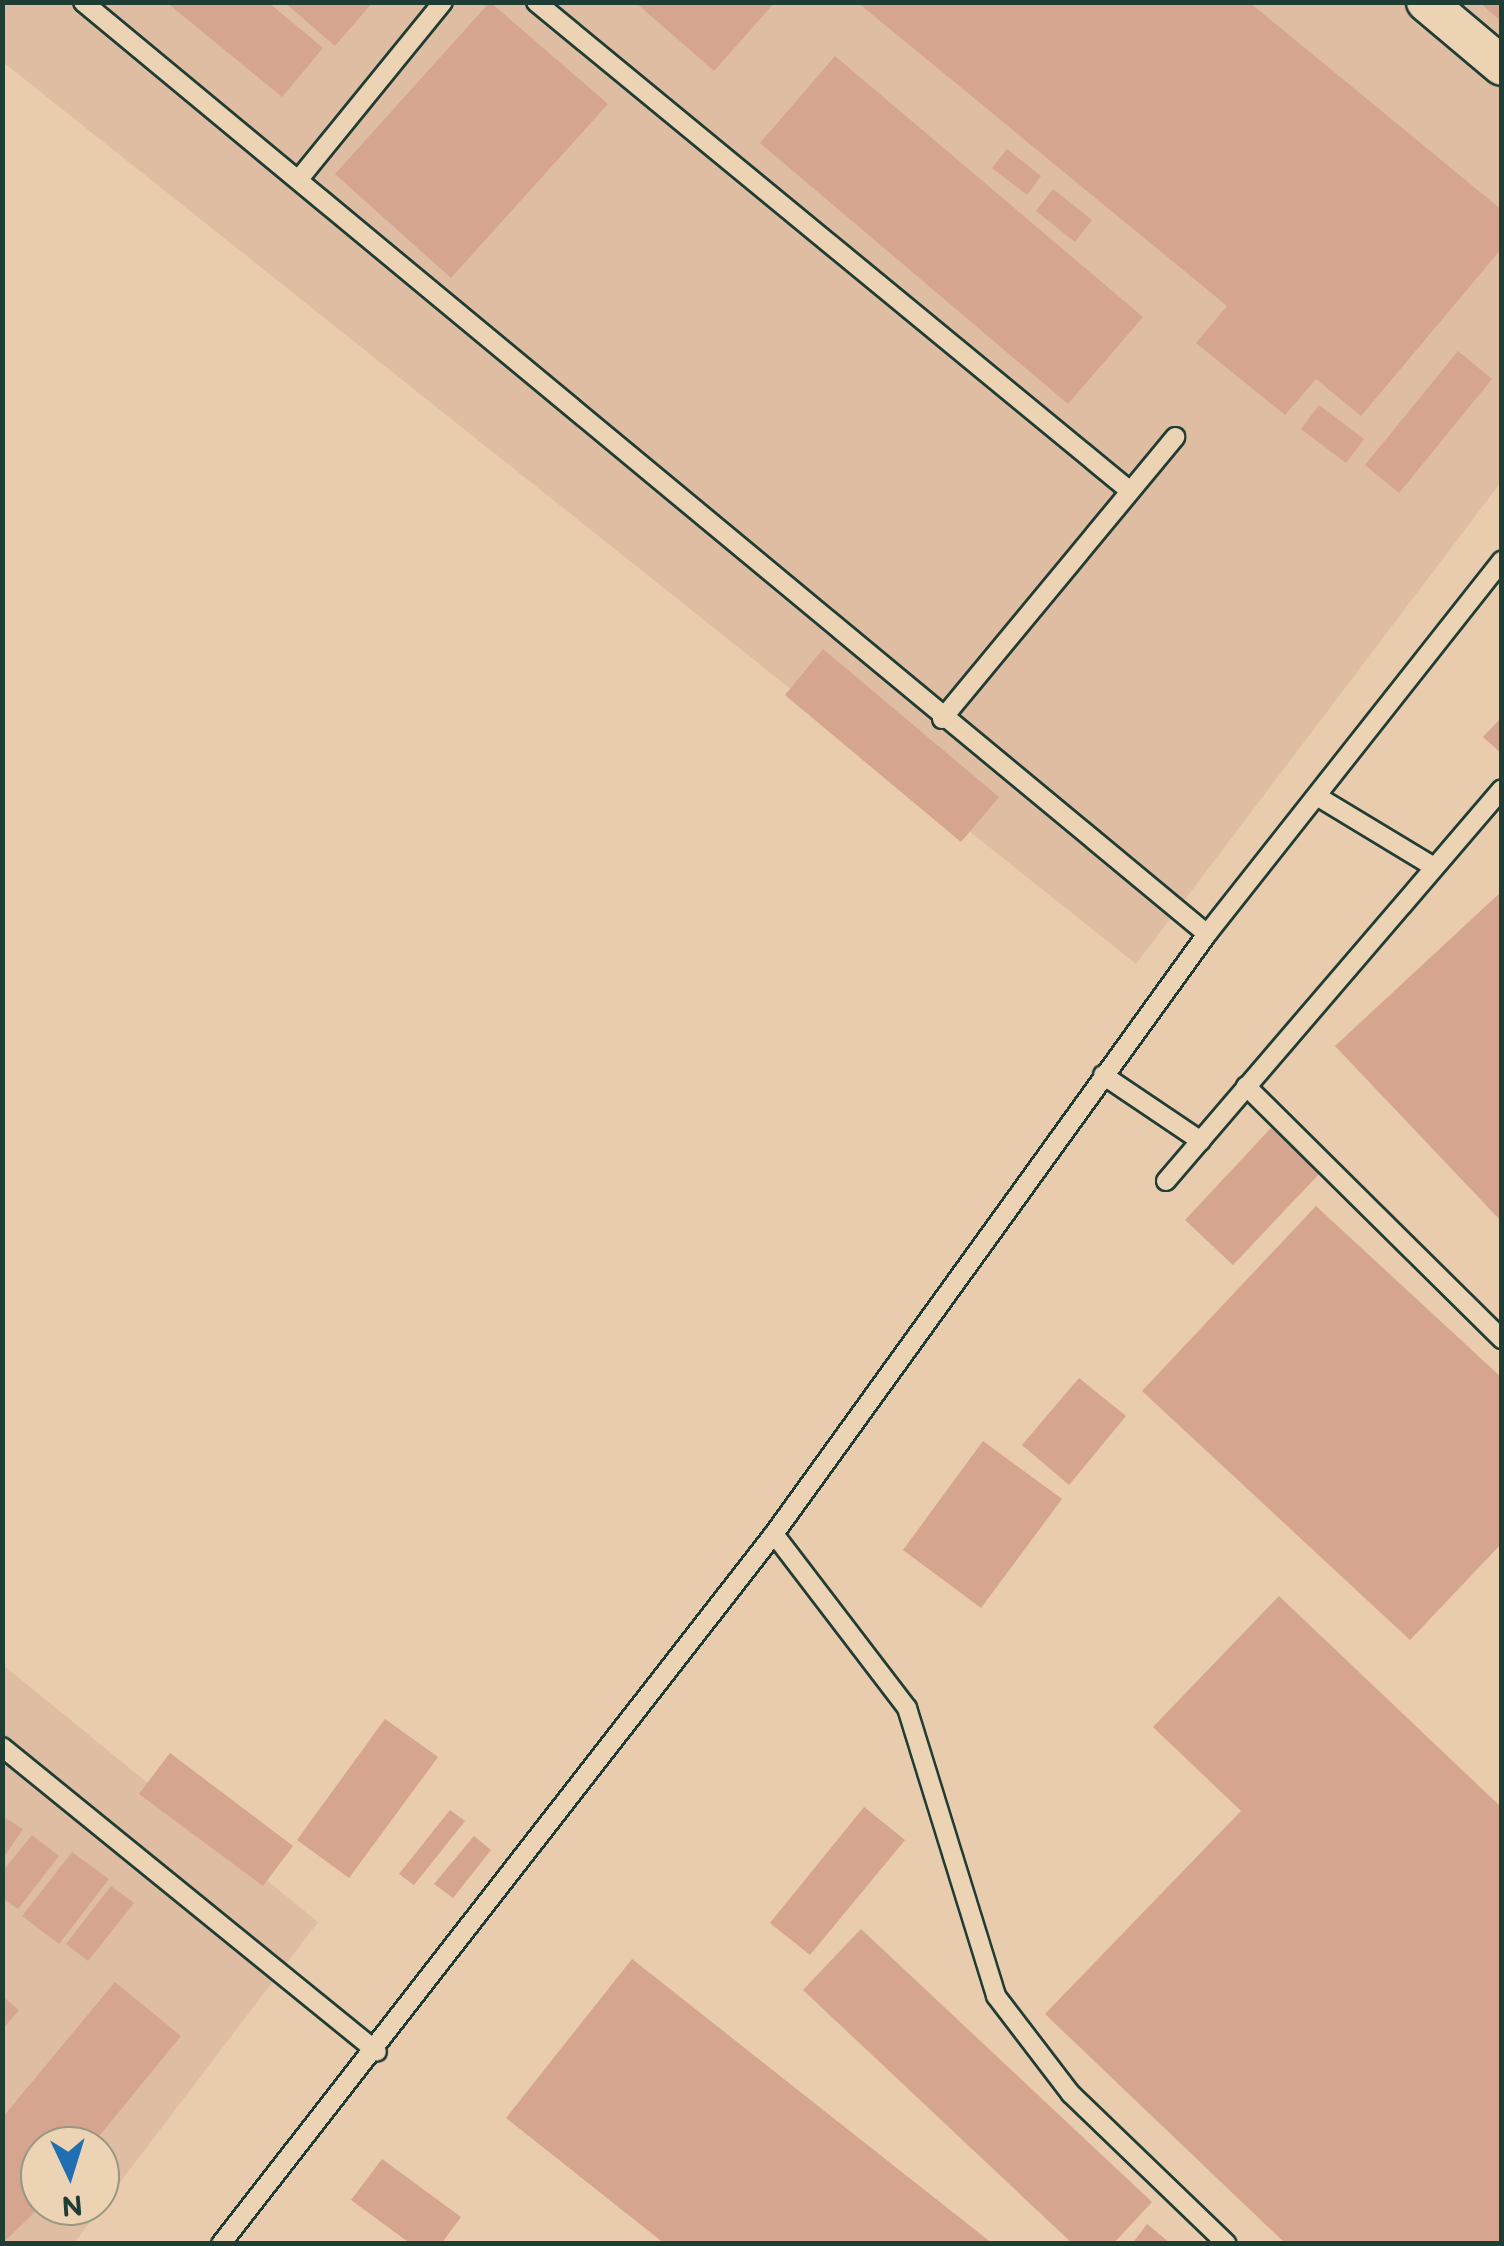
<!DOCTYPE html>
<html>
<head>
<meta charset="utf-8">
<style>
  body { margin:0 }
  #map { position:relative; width:1504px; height:2246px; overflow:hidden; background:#e9cbad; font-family:"Balsamiq Sans",sans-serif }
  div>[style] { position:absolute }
  .built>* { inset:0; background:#dfbda2 }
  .building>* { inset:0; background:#d5a58f }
  .roads { filter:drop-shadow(2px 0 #1f3d34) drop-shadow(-2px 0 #1f3d34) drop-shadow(0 2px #1f3d34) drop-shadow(0 -2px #1f3d34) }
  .service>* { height:18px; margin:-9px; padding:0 9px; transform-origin:9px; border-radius:9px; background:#ebd3b3 }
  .minor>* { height:38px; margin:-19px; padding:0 19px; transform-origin:19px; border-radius:19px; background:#ebd3b3 }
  span { translate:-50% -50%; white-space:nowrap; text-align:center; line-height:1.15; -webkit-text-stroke:9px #ebd3b3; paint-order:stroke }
  .frame { position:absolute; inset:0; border:5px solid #1f3d34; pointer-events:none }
  .north { position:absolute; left:20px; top:2126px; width:100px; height:100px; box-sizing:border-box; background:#ebd3b3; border:2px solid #999780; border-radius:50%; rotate:176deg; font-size:28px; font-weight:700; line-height:40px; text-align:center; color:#1f3d34 }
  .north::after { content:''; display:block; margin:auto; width:35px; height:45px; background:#1f6fb2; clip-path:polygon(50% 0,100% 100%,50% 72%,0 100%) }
</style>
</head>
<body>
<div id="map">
  <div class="built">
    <div style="clip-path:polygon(2px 3px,1501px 3px,1501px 482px,1136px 964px,3px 62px)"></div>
    <div style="clip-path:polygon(evenodd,2px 1664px,318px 1922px,74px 2243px,3px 2243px,2px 1664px,40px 2146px,100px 2146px,100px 2206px,40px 2206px,40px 2146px)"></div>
  </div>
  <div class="building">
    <div style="clip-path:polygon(166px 2px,268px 2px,323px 48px,282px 97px)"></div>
    <div style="clip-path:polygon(284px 2px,373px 2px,335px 46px)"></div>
    <div style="clip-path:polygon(490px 2px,608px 104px,451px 278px,335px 174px)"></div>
    <div style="clip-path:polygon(635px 2px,775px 2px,714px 71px)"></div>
    <div style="clip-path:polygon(857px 2px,1249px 2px,1502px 210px,1502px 248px,1361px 416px,1316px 379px,1285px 415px,1196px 343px,1227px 306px)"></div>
    <div style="clip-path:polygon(1479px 2px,1502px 2px,1502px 22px)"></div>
    <div style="clip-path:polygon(835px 56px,1143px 317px,1068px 404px,760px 143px)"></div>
    <div style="clip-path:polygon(1007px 149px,1041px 176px,1027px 195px,992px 168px)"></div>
    <div style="clip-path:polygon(1053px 189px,1092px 220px,1075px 242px,1036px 211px)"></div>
    <div style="clip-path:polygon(1458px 351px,1492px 379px,1399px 493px,1365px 465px)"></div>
    <div style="clip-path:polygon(1319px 405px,1364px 439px,1346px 463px,1301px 429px)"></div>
    <div style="clip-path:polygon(823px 649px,999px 797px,961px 842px,785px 695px)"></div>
    <div style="clip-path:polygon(1502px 717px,1502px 754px,1483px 737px)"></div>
    <div style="clip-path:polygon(1502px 891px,1502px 1222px,1335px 1046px)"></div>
    <div style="clip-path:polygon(1271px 1128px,1320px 1173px,1233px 1265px,1185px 1220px)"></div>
    <div style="clip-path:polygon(1316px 1206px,1502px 1378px,1502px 1543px,1410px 1640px,1142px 1391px)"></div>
    <div style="clip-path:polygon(1079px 1378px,1126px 1416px,1069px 1485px,1022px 1445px)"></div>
    <div style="clip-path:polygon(983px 1441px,1062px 1499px,981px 1608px,903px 1550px)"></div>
    <div style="clip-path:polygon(1279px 1596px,1502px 1808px,1502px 2244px,1286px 2244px,1045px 2014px,1241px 1811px,1153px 1727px)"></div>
    <div style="clip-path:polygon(385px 1719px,438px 1757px,349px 1878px,297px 1840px)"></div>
    <div style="clip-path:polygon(170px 1753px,293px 1846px,263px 1886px,139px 1794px)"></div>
    <div style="clip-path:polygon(864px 1807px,905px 1840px,810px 1955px,770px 1923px)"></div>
    <div style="clip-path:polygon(450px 1810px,465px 1821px,414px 1885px,399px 1874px)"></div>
    <div style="clip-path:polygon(2px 1816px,23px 1829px,2px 1860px)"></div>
    <div style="clip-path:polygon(32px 1835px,59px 1856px,18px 1909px,2px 1898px,2px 1872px)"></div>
    <div style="clip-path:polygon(474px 1836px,491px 1850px,453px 1898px,434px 1884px)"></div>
    <div style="clip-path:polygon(72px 1852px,109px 1879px,59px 1944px,22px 1916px)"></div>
    <div style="clip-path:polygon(111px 1886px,134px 1903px,88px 1961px,66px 1944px)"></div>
    <div style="clip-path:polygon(861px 1929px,1152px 2202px,1113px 2244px,1073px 2244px,803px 1990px)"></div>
    <div style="clip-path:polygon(632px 1959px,993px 2244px,665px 2244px,506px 2118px)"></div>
    <div style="clip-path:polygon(115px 1982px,181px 2036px,91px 2146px,40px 2146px,40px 2207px,2px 2244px,2px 2118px)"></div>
    <div style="clip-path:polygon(2px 1996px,19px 2010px,2px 2030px)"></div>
    <div style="clip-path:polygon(382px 2159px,461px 2217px,441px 2244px,411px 2244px,351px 2200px)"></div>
    <div style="clip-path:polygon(1147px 2224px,1171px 2244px,1132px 2244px)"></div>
  </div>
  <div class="roads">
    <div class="service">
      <div style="left:83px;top:2px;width:1460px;rotate:39.66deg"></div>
      <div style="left:536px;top:2px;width:769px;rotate:39.46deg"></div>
      <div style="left:299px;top:179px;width:228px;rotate:-50.9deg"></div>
      <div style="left:942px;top:719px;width:366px;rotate:-50.4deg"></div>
      <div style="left:1320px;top:798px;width:133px;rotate:31.2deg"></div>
      <div style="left:1103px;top:1075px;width:118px;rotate:34deg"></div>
      <div style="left:1246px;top:1086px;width:360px;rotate:44.7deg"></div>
      <div style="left:1166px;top:1181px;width:516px;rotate:-49.4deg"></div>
      <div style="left:774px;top:1534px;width:219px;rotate:52.6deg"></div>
      <div style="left:907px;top:1708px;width:301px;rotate:72.8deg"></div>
      <div style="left:996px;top:1996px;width:123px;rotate:52.6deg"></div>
      <div style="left:1071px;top:2094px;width:216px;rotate:43.9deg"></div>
      <div style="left:2px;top:1747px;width:483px;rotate:39.1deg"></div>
      <div style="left:221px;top:2244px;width:900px;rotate:-52.09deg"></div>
      <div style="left:774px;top:1534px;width:740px;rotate:-54.18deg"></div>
      <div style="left:1207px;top:934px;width:476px;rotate:-51.7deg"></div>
    </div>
    <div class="minor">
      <div style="left:1426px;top:2px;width:99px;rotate:40.1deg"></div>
    </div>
  </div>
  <div class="frame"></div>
  <div class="north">N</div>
</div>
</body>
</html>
